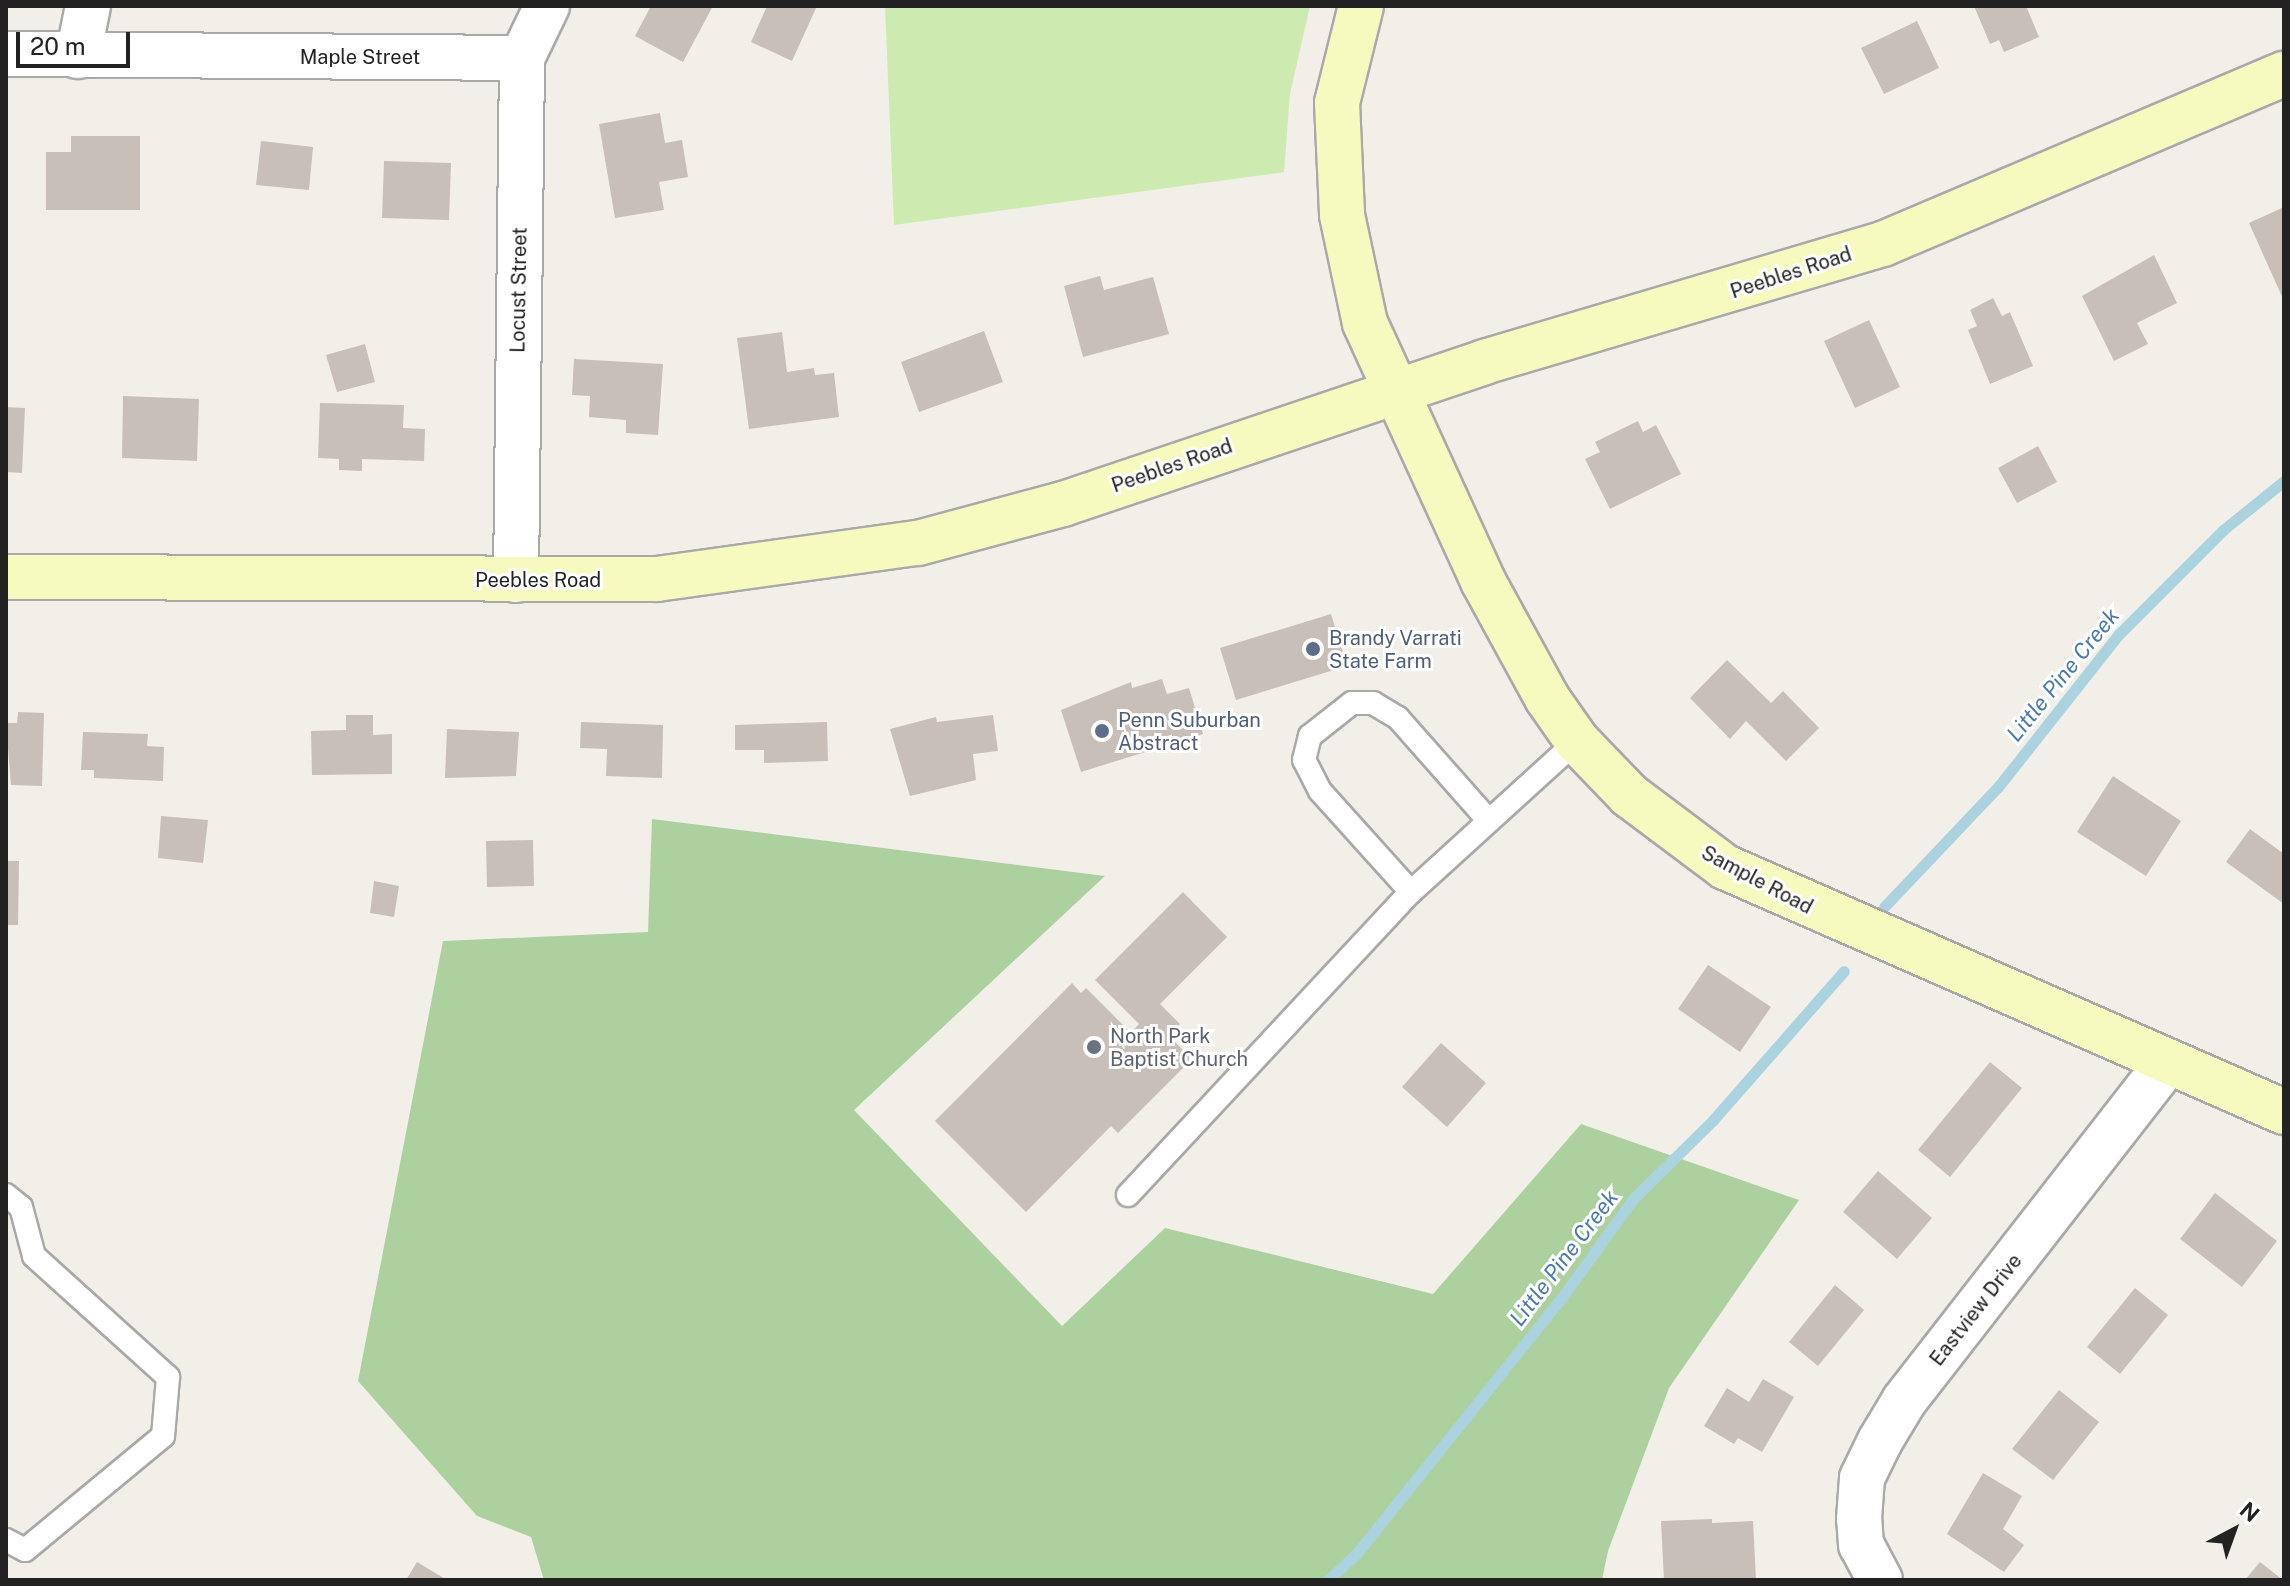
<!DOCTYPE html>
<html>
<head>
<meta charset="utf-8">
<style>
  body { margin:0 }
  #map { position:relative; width:2290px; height:1586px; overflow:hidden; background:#f2efe9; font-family:"Public Sans",sans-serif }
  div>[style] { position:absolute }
  .grass>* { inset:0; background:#cdebb0 }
  .forest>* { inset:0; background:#add19e }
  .stream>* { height:11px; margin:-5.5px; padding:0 5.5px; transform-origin:5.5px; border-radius:5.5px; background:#aad3df }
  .building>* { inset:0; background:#c7bfb8 }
  .roads { filter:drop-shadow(2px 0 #a9a9a9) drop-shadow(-2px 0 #a9a9a9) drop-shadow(0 2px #a9a9a9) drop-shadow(0 -2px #a9a9a9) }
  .lane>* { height:22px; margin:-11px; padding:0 11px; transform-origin:11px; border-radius:11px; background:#fff }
  .street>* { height:44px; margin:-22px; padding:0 22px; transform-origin:22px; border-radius:22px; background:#fff }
  .secondary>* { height:44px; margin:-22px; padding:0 22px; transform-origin:22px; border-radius:22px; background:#f7fabf }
  .dots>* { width:22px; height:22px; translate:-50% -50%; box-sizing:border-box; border:4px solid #fff; border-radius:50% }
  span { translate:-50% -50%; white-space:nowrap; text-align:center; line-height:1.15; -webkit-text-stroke:6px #fff; paint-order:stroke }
  .street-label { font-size:20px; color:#222 }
  .service-label { font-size:20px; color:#4e5e75 }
  .left { translate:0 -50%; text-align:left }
  .worship-label { font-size:20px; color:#5b616d }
  .water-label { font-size:22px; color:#4a7aab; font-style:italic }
  .frame { position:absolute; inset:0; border:8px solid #222; pointer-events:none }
  .north { position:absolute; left:2194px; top:1490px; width:80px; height:80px; -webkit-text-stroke:6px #fff; paint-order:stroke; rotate:41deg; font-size:22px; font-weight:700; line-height:32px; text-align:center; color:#222 }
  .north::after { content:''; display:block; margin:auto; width:28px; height:36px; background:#222; clip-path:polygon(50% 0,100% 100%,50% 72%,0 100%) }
  .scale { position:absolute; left:16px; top:32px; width:114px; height:36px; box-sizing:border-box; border:4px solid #222; border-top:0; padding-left:10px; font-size:24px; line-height:28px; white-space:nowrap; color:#222; -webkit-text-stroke:6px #fff; paint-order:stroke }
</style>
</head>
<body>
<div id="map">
  <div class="grass">
    <div style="clip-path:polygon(885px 6px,1310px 6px,1290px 94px,1284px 172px,894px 225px)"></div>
  </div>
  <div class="forest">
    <div style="clip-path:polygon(652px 819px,1105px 876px,854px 1110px,1062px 1326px,1165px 1228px,1433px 1294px,1581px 1124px,1799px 1200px,1669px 1388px,1608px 1551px,1602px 1580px,544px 1580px,531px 1537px,477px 1516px,358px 1381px,443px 941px,648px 932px)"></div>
  </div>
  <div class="stream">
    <div style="left:1884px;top:907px;width:166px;rotate:-46.5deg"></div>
    <div style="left:1998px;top:787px;width:195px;rotate:-51.7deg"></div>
    <div style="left:2119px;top:634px;width:147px;rotate:-45deg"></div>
    <div style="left:2223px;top:530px;width:78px;rotate:-38.8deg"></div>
    <div style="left:1328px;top:1580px;width:40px;rotate:-43deg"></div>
    <div style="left:1357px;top:1553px;width:329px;rotate:-51.3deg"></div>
    <div style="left:1563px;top:1296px;width:120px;rotate:-54.2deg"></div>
    <div style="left:1633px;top:1199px;width:112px;rotate:-44.6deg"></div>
    <div style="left:1713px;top:1120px;width:198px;rotate:-48.7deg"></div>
  </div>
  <div class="building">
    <div style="clip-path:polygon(651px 6px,713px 6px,683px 62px,635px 36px)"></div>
    <div style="clip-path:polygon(767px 6px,817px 6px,792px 61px,751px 42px)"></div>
    <div style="clip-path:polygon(1974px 6px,2026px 6px,2039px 37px,2004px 52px,1999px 40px,1990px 44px)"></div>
    <div style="clip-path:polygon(1917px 21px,1939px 68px,1884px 94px,1861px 48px)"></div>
    <div style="clip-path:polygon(660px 113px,665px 143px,682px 140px,688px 177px,659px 182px,664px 210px,615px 218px,599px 124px)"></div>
    <div style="clip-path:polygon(71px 136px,140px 136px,140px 210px,46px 210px,46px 152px,71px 152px)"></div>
    <div style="clip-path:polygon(261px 141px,313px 147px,309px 190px,256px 185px)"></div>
    <div style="clip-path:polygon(384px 161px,451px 163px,449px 220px,382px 218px)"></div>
    <div style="clip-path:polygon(2284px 207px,2284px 301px,2249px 223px)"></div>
    <div style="clip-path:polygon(2154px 255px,2177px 303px,2137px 323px,2148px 344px,2114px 361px,2082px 296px)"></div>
    <div style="clip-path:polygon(1100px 276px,1104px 290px,1153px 277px,1169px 334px,1083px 357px,1064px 286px)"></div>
    <div style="clip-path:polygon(1993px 298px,2002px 316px,2010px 312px,2033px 366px,1990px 384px,1968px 330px,1977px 326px,1970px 310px)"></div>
    <div style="clip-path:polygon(1869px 320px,1900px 387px,1855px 408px,1824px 341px)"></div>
    <div style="clip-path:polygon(984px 331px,1003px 382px,919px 412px,901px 362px)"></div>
    <div style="clip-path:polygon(782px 332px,787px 372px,814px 368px,815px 375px,834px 373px,839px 417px,749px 429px,737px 338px)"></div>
    <div style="clip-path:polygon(365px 344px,375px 382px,337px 392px,326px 355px)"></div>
    <div style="clip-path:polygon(574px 359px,663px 364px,658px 435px,626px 433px,626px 420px,589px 417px,590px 396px,572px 395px)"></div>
    <div style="clip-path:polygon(123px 396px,199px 399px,197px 461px,122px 458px)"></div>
    <div style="clip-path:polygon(320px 403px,404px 405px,403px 428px,425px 429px,424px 461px,362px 459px,362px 471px,339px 470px,339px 459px,318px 458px)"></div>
    <div style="clip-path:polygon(6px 407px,25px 408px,22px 473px,6px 472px)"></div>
    <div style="clip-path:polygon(1638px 421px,1643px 432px,1656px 425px,1681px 474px,1610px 509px,1585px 459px,1600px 452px,1595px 442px)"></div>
    <div style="clip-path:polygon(2038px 446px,2057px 482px,2017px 503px,1998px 468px)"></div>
    <div style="clip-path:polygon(1331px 614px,1347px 666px,1236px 700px,1220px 648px)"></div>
    <div style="clip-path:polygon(1727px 660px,1771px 703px,1783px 691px,1819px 728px,1786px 761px,1746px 721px,1730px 739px,1690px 698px)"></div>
    <div style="clip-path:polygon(1162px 679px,1167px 694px,1189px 688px,1203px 734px,1081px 772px,1061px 710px,1131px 682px,1132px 688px)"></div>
    <div style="clip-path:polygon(18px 712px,44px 713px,42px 786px,11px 785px,6px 723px,17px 723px)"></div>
    <div style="clip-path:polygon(346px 715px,373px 715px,373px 735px,392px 734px,392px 774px,312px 775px,311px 731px,346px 730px)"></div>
    <div style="clip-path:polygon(993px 715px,998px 751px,973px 754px,976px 780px,910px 796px,890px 729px,936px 717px,937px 722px)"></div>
    <div style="clip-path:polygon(581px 722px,663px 725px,662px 778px,606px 776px,607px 749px,580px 748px)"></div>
    <div style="clip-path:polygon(827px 722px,828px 761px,764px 763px,764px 750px,735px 750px,735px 725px)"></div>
    <div style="clip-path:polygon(447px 729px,519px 732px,516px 776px,445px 778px)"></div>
    <div style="clip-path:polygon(83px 732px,148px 734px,147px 746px,164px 747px,163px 781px,94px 778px,94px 770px,81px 770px)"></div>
    <div style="clip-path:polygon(2113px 776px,2181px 821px,2146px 876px,2077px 832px)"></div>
    <div style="clip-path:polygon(161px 816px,208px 820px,203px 863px,158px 858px)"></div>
    <div style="clip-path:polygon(2250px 829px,2284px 854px,2284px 904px,2226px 862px)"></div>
    <div style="clip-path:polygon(533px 840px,534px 886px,487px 887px,486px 841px)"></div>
    <div style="clip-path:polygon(6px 861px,19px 861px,18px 925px,6px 925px)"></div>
    <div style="clip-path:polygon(374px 881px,399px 886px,394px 917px,370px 913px)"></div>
    <div style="clip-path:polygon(1183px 892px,1227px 937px,1160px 1004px,1180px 1024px,1169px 1036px,1192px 1059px,1118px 1133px,1111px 1126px,1026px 1212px,935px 1121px,1072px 983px,1081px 993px,1086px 988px,1131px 1033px,1139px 1024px,1095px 980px)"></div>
    <div style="clip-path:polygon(1708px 965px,1771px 1007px,1740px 1052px,1678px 1009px)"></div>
    <div style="clip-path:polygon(1441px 1043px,1486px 1083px,1447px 1127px,1402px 1087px)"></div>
    <div style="clip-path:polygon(1990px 1062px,2022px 1088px,1950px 1177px,1918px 1150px)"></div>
    <div style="clip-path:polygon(1878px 1171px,1932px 1218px,1897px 1259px,1843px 1212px)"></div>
    <div style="clip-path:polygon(2215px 1193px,2277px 1241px,2242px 1287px,2180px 1239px)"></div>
    <div style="clip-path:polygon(1835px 1285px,1864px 1310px,1818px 1366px,1789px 1342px)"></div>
    <div style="clip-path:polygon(2135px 1288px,2168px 1315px,2120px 1374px,2087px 1347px)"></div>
    <div style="clip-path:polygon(1763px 1379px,1794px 1397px,1762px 1452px,1738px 1438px,1734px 1444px,1704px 1426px,1727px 1388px,1749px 1402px)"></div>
    <div style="clip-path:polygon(2059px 1390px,2099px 1422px,2053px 1480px,2012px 1449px)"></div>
    <div style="clip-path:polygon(1983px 1473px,2022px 1496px,2003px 1529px,2024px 1545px,2004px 1572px,1947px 1534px)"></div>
    <div style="clip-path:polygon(1712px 1519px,1712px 1523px,1753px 1521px,1756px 1580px,1664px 1580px,1661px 1521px)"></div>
    <div style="clip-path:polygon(417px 1562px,447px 1580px,406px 1580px)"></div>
    <div style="clip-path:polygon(2260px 1562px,2283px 1580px,2245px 1580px)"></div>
  </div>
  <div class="roads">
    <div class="lane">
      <div style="left:1411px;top:892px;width:136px;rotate:-132deg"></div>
      <div style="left:1320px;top:791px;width:35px;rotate:-117deg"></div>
      <div style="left:1304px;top:760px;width:25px;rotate:-76deg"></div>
      <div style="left:1310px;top:736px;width:53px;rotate:-38.2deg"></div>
      <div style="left:1352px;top:703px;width:21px"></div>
      <div style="left:1373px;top:703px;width:29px;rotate:31deg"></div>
      <div style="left:1398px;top:718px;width:137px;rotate:48.5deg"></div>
      <div style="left:6px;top:1195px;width:19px;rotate:39deg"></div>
      <div style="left:21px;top:1207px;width:51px;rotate:75.1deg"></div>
      <div style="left:34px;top:1256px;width:181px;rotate:42.1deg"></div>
      <div style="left:168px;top:1377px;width:59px;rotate:94.8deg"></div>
      <div style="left:163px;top:1436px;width:179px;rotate:140.4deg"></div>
      <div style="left:25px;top:1550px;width:21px;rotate:-152deg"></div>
      <div style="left:1128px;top:1195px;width:415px;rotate:-47deg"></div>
      <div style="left:1411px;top:892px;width:224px;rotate:-42.3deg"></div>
    </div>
    <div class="street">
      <div style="left:6px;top:54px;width:516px;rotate:0.44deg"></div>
      <div style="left:78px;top:56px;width:51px;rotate:-78.7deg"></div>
      <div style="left:516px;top:580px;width:522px;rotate:-89.34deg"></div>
      <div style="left:522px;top:58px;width:58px;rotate:-64.3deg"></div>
      <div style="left:1880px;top:1580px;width:40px;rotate:-118deg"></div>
      <div style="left:1861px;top:1545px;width:26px;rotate:-94deg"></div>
      <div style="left:1859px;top:1519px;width:41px;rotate:-85.8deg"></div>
      <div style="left:1862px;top:1478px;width:41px;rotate:-64.1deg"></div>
      <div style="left:1880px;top:1441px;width:47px;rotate:-59deg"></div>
      <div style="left:1904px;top:1401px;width:427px;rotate:-52.1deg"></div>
    </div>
    <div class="secondary">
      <div style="left:1361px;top:6px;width:100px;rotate:103.9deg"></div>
      <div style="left:1337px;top:103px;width:112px;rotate:87.4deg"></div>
      <div style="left:1342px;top:215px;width:110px;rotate:78deg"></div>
      <div style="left:1365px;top:323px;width:284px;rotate:65.4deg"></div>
      <div style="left:1483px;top:581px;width:133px;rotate:61.3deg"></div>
      <div style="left:1547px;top:698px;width:52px;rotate:55.1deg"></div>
      <div style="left:1577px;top:741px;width:75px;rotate:46.1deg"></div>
      <div style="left:1629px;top:795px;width:120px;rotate:36.9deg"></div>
      <div style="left:1725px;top:867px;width:610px;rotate:23.67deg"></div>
      <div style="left:6px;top:577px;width:651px;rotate:0.18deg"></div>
      <div style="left:657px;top:579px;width:263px;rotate:-7.9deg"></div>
      <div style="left:918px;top:543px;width:150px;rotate:-15.1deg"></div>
      <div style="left:1063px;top:504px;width:444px;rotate:-18.6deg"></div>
      <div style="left:1484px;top:362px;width:416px;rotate:-16.5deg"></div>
      <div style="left:1883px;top:244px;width:436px;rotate:-23deg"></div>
    </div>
  </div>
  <div class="dots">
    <div style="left:1313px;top:649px;background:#5c6f8a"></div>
    <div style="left:1102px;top:731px;background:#5c6f8a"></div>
    <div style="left:1094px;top:1047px;background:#6b7280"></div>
  </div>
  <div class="street-label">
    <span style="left:360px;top:57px">Maple Street</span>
    <span style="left:1791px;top:273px;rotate:-18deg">Peebles Road</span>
    <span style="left:519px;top:290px;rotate:-89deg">Locust Street</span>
    <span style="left:1172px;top:466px;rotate:-19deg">Peebles Road</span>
    <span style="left:538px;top:580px">Peebles Road</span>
    <span style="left:1757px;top:880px;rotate:28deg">Sample Road</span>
    <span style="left:1976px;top:1310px;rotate:-52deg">Eastview Drive</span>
  </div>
  <div class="service-label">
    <span class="left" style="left:1329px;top:650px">Brandy Varrati<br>State Farm</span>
    <span class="left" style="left:1118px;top:732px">Penn Suburban<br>Abstract</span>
  </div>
  <div class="worship-label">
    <span class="left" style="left:1110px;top:1048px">North Park<br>Baptist Church</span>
  </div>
  <div class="water-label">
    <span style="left:2063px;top:675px;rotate:-51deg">Little Pine Creek</span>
    <span style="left:1564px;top:1258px;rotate:-53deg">Little Pine Creek</span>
  </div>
  <div class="frame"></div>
  <div class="north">N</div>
  <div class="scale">20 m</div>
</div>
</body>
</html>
